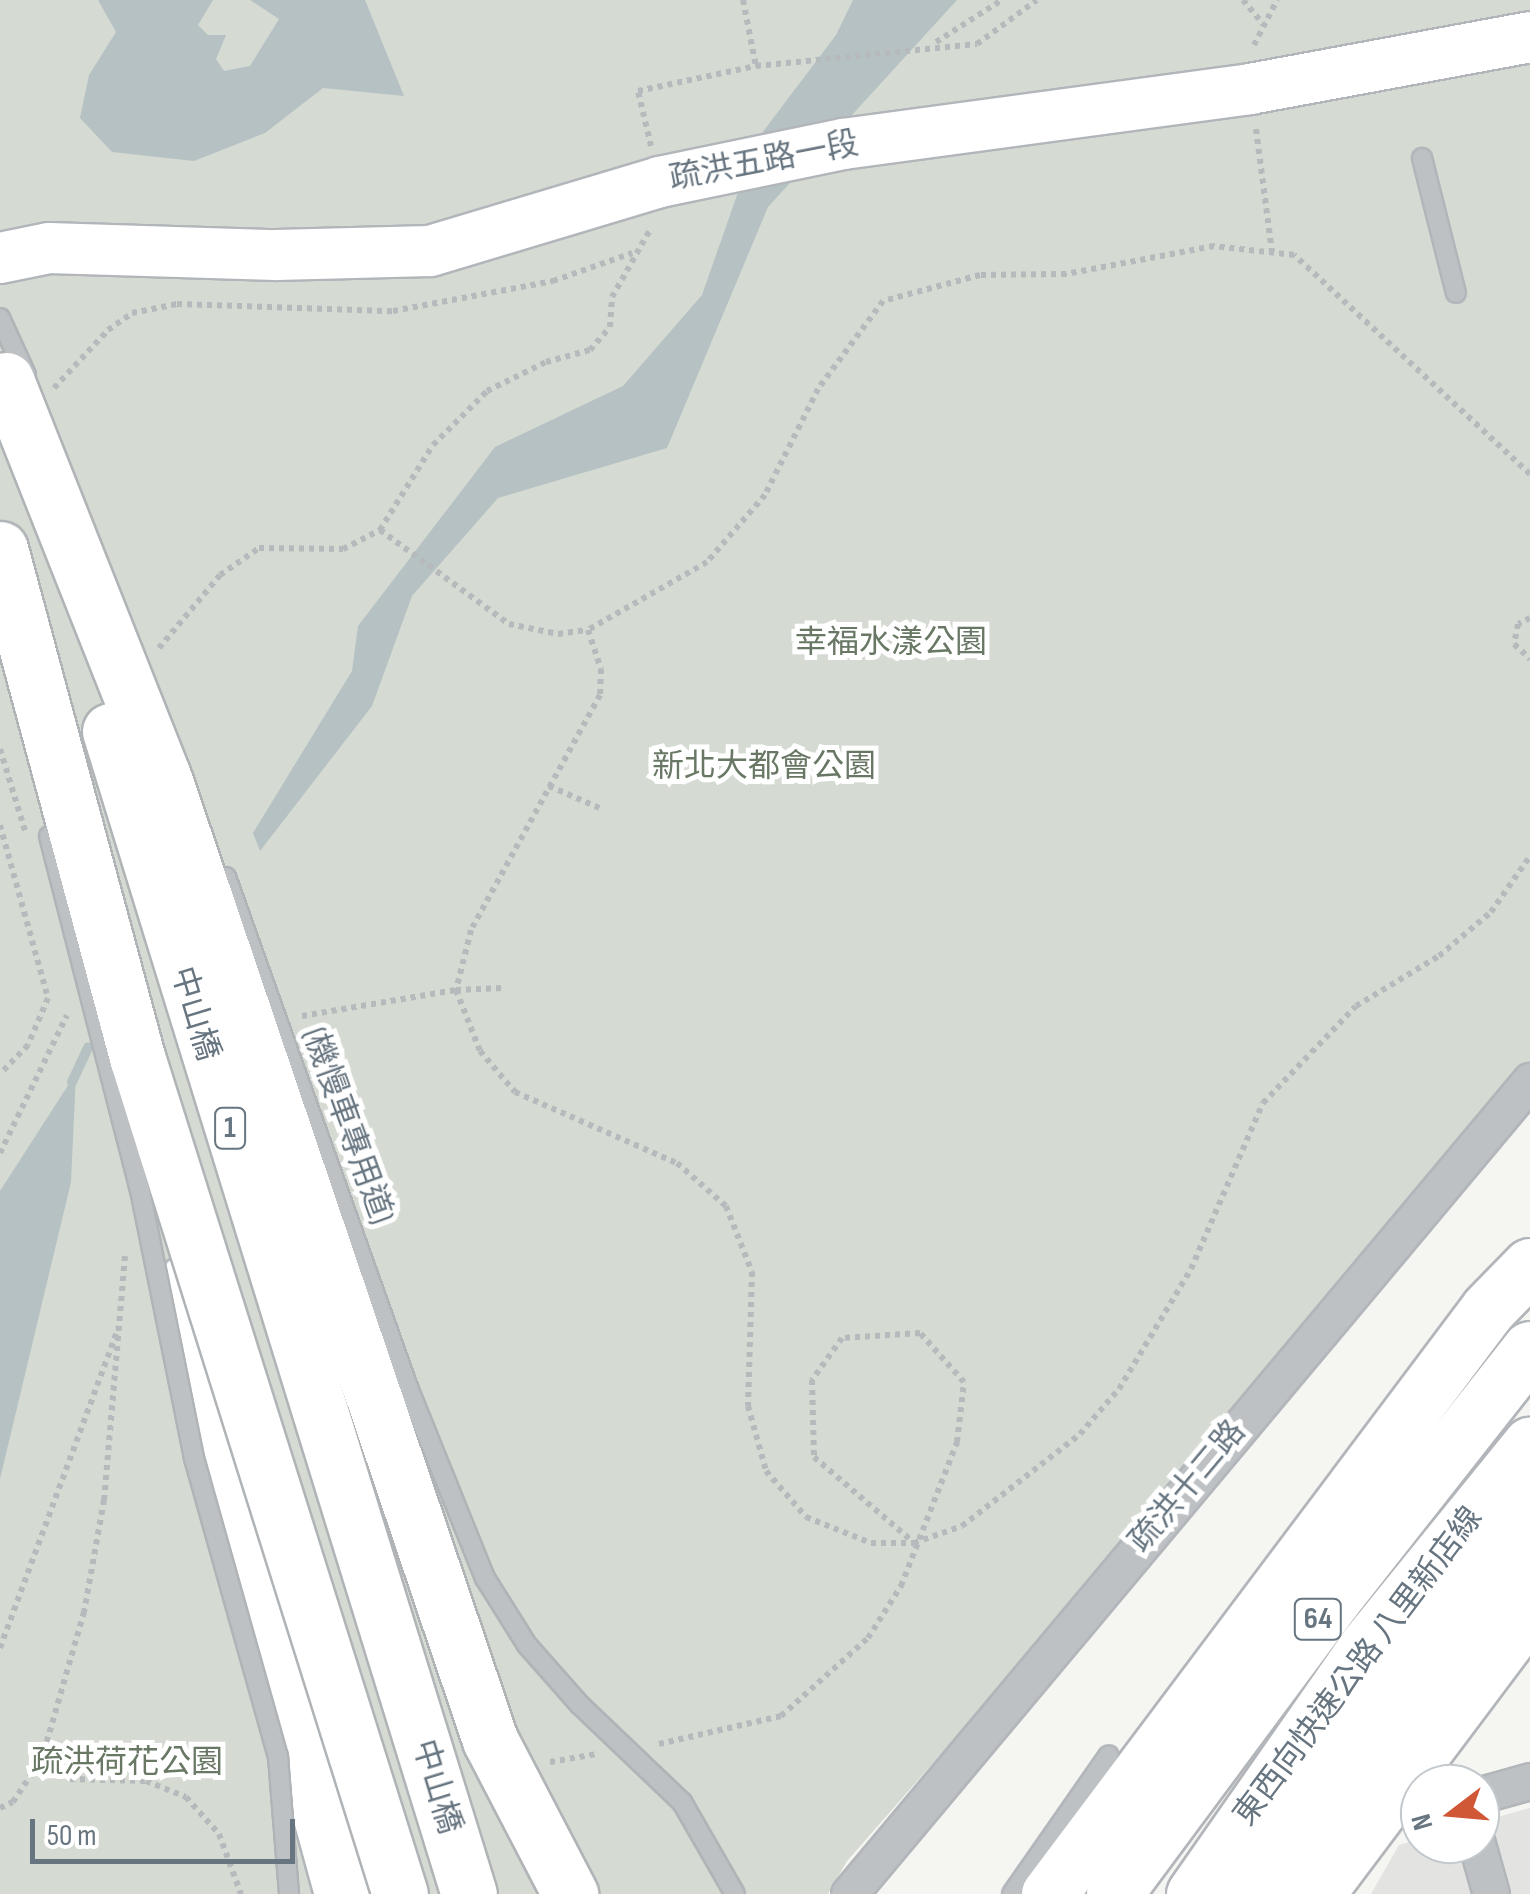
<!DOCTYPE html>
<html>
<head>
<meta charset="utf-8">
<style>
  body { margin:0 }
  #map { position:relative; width:1530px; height:1894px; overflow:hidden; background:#f5f5f2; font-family:"Sofia Sans Condensed","Noto Sans TC",sans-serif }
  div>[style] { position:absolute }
  .built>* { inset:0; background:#e3e4e2 }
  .green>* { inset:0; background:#d5dad2 }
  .water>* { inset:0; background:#b6c1c4 }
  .stream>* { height:10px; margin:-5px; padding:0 5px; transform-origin:5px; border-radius:5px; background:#b6c1c4 }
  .path>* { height:6px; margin-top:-3px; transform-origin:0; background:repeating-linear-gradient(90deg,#b7babc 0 5px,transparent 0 10px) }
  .roads { filter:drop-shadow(2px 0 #b2b6ba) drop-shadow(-2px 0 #b2b6ba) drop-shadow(0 2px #b2b6ba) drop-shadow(0 -2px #b2b6ba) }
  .lane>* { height:18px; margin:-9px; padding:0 9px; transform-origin:9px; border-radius:9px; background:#bdc1c4 }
  .street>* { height:35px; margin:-17.5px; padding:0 17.5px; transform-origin:17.5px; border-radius:17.5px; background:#bdc1c4 }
  .secondary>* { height:50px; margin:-25px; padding:0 25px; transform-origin:25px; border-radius:25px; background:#fff }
  .highway>* { height:55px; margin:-27.5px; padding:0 27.5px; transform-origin:27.5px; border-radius:27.5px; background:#fff }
  .bridges { filter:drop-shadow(2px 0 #b0b4b7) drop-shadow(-2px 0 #b0b4b7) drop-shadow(0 2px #b0b4b7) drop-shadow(0 -2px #b0b4b7) }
  .lane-bridge>* { height:18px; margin:-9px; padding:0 9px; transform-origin:9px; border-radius:9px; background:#bdc1c4 }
  .highway-bridge>* { height:55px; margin:-27.5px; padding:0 27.5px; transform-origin:27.5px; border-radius:27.5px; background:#fff }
  span { translate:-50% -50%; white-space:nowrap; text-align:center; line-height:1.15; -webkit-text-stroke:10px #fff; paint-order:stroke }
  .shield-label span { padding:2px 8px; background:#fff; border:2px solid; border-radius:8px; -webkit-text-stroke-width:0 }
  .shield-label { font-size:30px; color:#677580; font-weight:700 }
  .street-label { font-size:32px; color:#677580 }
  .park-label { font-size:32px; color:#697865 }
  .north { position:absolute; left:1400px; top:1764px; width:100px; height:100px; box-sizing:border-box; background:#fff; border:2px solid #c2c8cc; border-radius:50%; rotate:254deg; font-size:28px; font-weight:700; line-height:40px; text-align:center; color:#677580 }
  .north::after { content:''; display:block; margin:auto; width:35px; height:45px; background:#d05837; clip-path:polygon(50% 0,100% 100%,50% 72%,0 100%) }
  .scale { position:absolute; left:30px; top:1819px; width:265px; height:45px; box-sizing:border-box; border:5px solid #677580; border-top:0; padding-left:12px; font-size:30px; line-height:35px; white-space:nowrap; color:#677580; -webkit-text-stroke:8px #fff; paint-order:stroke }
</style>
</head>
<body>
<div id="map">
  <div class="built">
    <div style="clip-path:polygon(1530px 1808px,1530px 1894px,1371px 1894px,1399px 1845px,1420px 1839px,1480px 1844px,1480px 1822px)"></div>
  </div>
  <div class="green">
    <div style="clip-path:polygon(0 0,1530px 0,1530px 1082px,847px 1861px,828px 1894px,0 1894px)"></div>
  </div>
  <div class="water">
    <div style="clip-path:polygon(98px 0,213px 0,198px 25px,208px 35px,226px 35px,216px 59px,224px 71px,250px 66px,279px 19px,250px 0,365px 0,404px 96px,323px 88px,265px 133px,194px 161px,112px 152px,80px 118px,89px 75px,116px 32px)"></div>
    <div style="clip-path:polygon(853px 0,957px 0,768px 207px,667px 448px,498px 498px,412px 596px,372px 706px,260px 851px,253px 833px,352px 671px,358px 626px,495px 447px,623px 386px,702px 295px,756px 141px,836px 35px)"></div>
    <div style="clip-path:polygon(76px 1073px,71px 1182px,0 1479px,0 1191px)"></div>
  </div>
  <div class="stream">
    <div style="left:72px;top:1082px;width:38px;rotate:-65deg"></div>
  </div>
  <div class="path">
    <div style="left:743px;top:0;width:67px;rotate:78.9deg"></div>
    <div style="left:1243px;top:0;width:31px;rotate:50deg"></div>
    <div style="left:936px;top:42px;width:78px;rotate:-32.5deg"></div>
    <div style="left:1254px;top:45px;width:51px;rotate:-62.9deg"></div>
    <div style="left:1256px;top:129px;width:124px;rotate:82.6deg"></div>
    <div style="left:651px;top:146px;width:57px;rotate:-103.3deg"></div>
    <div style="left:638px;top:91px;width:121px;rotate:-12deg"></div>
    <div style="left:756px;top:66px;width:222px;rotate:-5.7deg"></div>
    <div style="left:977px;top:44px;width:74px;rotate:-36.3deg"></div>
    <div style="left:54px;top:388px;width:79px;rotate:-47deg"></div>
    <div style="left:108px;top:330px;width:29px;rotate:-35deg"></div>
    <div style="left:132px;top:313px;width:46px;rotate:-11.3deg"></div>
    <div style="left:177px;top:304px;width:216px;rotate:1.9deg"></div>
    <div style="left:393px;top:311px;width:163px;rotate:-10.6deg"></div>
    <div style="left:553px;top:281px;width:84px;rotate:-19.5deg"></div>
    <div style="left:1530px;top:474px;width:322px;rotate:-137.1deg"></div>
    <div style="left:1294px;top:255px;width:81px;rotate:-173.6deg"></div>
    <div style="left:1214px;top:246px;width:151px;rotate:169.3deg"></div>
    <div style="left:1066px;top:274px;width:86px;rotate:179.3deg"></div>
    <div style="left:980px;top:275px;width:100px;rotate:165deg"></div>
    <div style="left:883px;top:301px;width:109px;rotate:126.5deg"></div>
    <div style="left:818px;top:389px;width:119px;rotate:116.6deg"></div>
    <div style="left:765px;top:495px;width:89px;rotate:130.9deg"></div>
    <div style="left:707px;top:562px;width:137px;rotate:150.3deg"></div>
    <div style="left:588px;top:630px;width:41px;rotate:71.6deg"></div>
    <div style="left:601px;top:669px;width:26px;rotate:92deg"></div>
    <div style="left:600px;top:695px;width:268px;rotate:118.8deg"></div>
    <div style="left:471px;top:930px;width:62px;rotate:104deg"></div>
    <div style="left:456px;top:990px;width:66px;rotate:68.5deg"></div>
    <div style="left:480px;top:1051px;width:54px;rotate:49.5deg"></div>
    <div style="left:515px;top:1092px;width:177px;rotate:23.7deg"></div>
    <div style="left:677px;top:1163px;width:65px;rotate:41.3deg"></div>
    <div style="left:726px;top:1206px;width:71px;rotate:68.5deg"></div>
    <div style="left:752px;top:1272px;width:134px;rotate:91.7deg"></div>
    <div style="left:748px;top:1406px;width:67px;rotate:74.5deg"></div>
    <div style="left:766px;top:1471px;width:61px;rotate:49deg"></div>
    <div style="left:806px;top:1517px;width:70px;rotate:21.8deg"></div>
    <div style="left:871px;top:1543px;width:43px"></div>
    <div style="left:914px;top:1543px;width:51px;rotate:-19.5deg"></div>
    <div style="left:962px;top:1526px;width:150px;rotate:-37.9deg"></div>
    <div style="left:1080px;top:1434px;width:60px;rotate:-49.1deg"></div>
    <div style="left:1119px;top:1389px;width:140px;rotate:-59deg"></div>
    <div style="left:1191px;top:1269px;width:181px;rotate:-66.6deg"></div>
    <div style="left:1263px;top:1103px;width:134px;rotate:-46.2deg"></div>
    <div style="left:1356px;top:1006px;width:97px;rotate:-31.1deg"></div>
    <div style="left:1439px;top:956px;width:68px;rotate:-40.2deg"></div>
    <div style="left:1491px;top:912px;width:68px;rotate:-55.1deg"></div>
    <div style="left:380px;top:530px;width:160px;rotate:36.1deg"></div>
    <div style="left:509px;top:624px;width:50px;rotate:11.5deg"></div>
    <div style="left:558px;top:634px;width:30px;rotate:-8deg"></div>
    <div style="left:1530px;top:618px;width:13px;rotate:153deg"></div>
    <div style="left:1518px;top:624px;width:20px;rotate:101deg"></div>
    <div style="left:1514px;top:644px;width:22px;rotate:43deg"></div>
    <div style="left:159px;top:648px;width:95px;rotate:-50.1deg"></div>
    <div style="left:220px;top:575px;width:47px;rotate:-34.7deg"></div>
    <div style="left:259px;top:548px;width:84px;rotate:0.7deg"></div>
    <div style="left:343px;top:549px;width:42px;rotate:-27.2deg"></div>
    <div style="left:380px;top:530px;width:100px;rotate:-58.1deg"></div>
    <div style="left:433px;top:445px;width:76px;rotate:-45deg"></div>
    <div style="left:487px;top:391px;width:66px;rotate:-26.2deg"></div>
    <div style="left:546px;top:362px;width:46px;rotate:-15.3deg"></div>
    <div style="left:590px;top:350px;width:30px;rotate:-49deg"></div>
    <div style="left:610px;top:327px;width:30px;rotate:-86deg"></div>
    <div style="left:612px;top:297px;width:79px;rotate:-60.5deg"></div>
    <div style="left:0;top:749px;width:86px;rotate:73deg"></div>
    <div style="left:549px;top:786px;width:55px;rotate:23.7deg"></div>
    <div style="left:0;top:825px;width:180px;rotate:74.5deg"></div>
    <div style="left:48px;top:998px;width:51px;rotate:113.1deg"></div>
    <div style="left:28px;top:1045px;width:40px;rotate:134deg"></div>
    <div style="left:302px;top:1016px;width:156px;rotate:-9.6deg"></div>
    <div style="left:456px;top:990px;width:47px;rotate:-2.4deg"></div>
    <div style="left:0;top:1153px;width:153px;rotate:-64.1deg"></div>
    <div style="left:125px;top:1256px;width:245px;rotate:94.9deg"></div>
    <div style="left:104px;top:1500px;width:114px;rotate:100.1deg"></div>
    <div style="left:84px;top:1612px;width:152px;rotate:106deg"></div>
    <div style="left:42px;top:1758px;width:35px;rotate:37deg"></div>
    <div style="left:70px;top:1779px;width:76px;rotate:1.5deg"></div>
    <div style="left:146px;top:1781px;width:43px;rotate:21.8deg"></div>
    <div style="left:186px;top:1797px;width:50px;rotate:48.3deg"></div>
    <div style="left:219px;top:1834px;width:64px;rotate:69.9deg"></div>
    <div style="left:0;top:1648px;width:343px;rotate:-69.7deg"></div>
    <div style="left:659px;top:1744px;width:125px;rotate:-12.9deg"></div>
    <div style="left:781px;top:1716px;width:117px;rotate:-41.9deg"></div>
    <div style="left:868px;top:1638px;width:62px;rotate:-57.6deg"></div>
    <div style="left:901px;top:1586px;width:155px;rotate:-68.7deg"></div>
    <div style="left:957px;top:1442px;width:60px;rotate:-83.3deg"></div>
    <div style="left:964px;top:1382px;width:66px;rotate:-131.9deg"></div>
    <div style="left:920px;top:1333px;width:78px;rotate:176.3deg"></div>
    <div style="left:842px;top:1338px;width:52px;rotate:125.5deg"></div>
    <div style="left:812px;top:1380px;width:77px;rotate:88.5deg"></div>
    <div style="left:814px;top:1457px;width:130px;rotate:40.6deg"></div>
    <div style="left:550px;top:1762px;width:48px;rotate:-9.7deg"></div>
    <div style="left:0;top:1808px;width:14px;rotate:-25deg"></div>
    <div style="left:13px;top:1802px;width:53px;rotate:-56.6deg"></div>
  </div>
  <div class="roads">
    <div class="lane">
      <div style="left:1422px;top:158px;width:139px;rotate:75.9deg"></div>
      <div style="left:1012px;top:1894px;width:169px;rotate:-55.1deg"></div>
    </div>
    <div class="street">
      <div style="left:1480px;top:1795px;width:52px;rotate:-15.6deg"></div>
      <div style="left:1477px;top:1844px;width:52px;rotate:74.4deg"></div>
      <div style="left:849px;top:1894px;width:1061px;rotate:-50.05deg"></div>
    </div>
    <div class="secondary">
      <div style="left:0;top:258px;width:50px;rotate:-11.5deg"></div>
      <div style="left:49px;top:248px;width:227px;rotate:1.8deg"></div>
      <div style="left:276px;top:255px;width:154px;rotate:-1.5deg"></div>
      <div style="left:430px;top:251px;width:240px;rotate:-16.7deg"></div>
      <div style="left:660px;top:182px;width:188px;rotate:-11.7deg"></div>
      <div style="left:844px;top:144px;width:410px;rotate:-7.7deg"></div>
      <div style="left:1250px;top:89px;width:285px;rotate:-10.5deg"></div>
      <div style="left:1239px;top:1894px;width:321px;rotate:-54.6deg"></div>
      <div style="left:1425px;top:1632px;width:169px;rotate:-51.7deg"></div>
      <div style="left:1320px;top:1894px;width:350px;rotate:-53.1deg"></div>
    </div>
    <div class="highway">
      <div style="left:186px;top:1282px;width:224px;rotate:77.6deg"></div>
      <div style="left:234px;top:1501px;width:408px;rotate:74.6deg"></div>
      <div style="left:1049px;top:1894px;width:731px;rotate:-53.11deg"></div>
      <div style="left:1488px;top:1309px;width:60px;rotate:-45.7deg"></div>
      <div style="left:1114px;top:1894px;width:367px;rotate:-53.4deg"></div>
      <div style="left:1333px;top:1599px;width:318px;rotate:-51.8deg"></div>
      <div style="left:1194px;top:1894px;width:302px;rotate:-55.1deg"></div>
      <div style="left:1367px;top:1646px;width:259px;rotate:-51deg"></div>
      <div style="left:1278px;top:1894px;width:247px;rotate:-55.2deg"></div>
      <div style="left:1419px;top:1691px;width:181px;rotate:-52.2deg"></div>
    </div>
  </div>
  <div class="bridges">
    <div class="lane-bridge">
      <div style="left:0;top:318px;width:63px;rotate:65.5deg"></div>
      <div style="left:49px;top:836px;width:366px;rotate:75.6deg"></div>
      <div style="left:140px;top:1190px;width:273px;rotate:78.6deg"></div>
      <div style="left:194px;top:1458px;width:311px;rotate:74.3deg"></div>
      <div style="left:278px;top:1757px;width:137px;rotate:85.4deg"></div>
      <div style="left:226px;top:877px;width:545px;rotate:70.37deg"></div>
      <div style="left:409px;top:1390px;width:203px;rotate:68deg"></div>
      <div style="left:485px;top:1578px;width:79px;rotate:57.9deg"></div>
      <div style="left:527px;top:1645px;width:80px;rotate:48.5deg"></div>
      <div style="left:580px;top:1705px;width:141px;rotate:43.6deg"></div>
      <div style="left:682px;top:1802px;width:106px;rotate:60.1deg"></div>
    </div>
    <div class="highway-bridge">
      <div style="left:6px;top:380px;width:426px;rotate:68.4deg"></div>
      <div style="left:163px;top:776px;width:1018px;rotate:71.26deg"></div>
      <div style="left:490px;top:1740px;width:174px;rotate:62.5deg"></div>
      <div style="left:0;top:549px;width:526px;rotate:74.91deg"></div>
      <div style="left:137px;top:1057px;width:877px;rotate:72.56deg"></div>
      <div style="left:110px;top:731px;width:1217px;rotate:72.85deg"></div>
    </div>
  </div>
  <div class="shield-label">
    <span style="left:230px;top:1128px">1</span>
    <span style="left:1318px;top:1619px">64</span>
  </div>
  <div class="street-label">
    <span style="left:764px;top:162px;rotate:-11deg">疏洪五路一段</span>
    <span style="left:194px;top:1014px;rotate:73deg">中山橋</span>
    <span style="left:347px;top:1126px;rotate:70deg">(機慢車專用道)</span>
    <span style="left:1188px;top:1487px;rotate:-50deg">疏洪十二路</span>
    <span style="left:1359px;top:1667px;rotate:-53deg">東西向快速公路 八里新店線</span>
    <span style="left:436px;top:1787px;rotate:73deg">中山橋</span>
  </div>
  <div class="park-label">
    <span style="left:891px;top:643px">幸福水漾公園</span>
    <span style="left:764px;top:767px">新北大都會公園</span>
    <span style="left:127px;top:1763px">疏洪荷花公園</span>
  </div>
  <div class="north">N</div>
  <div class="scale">50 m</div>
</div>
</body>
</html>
